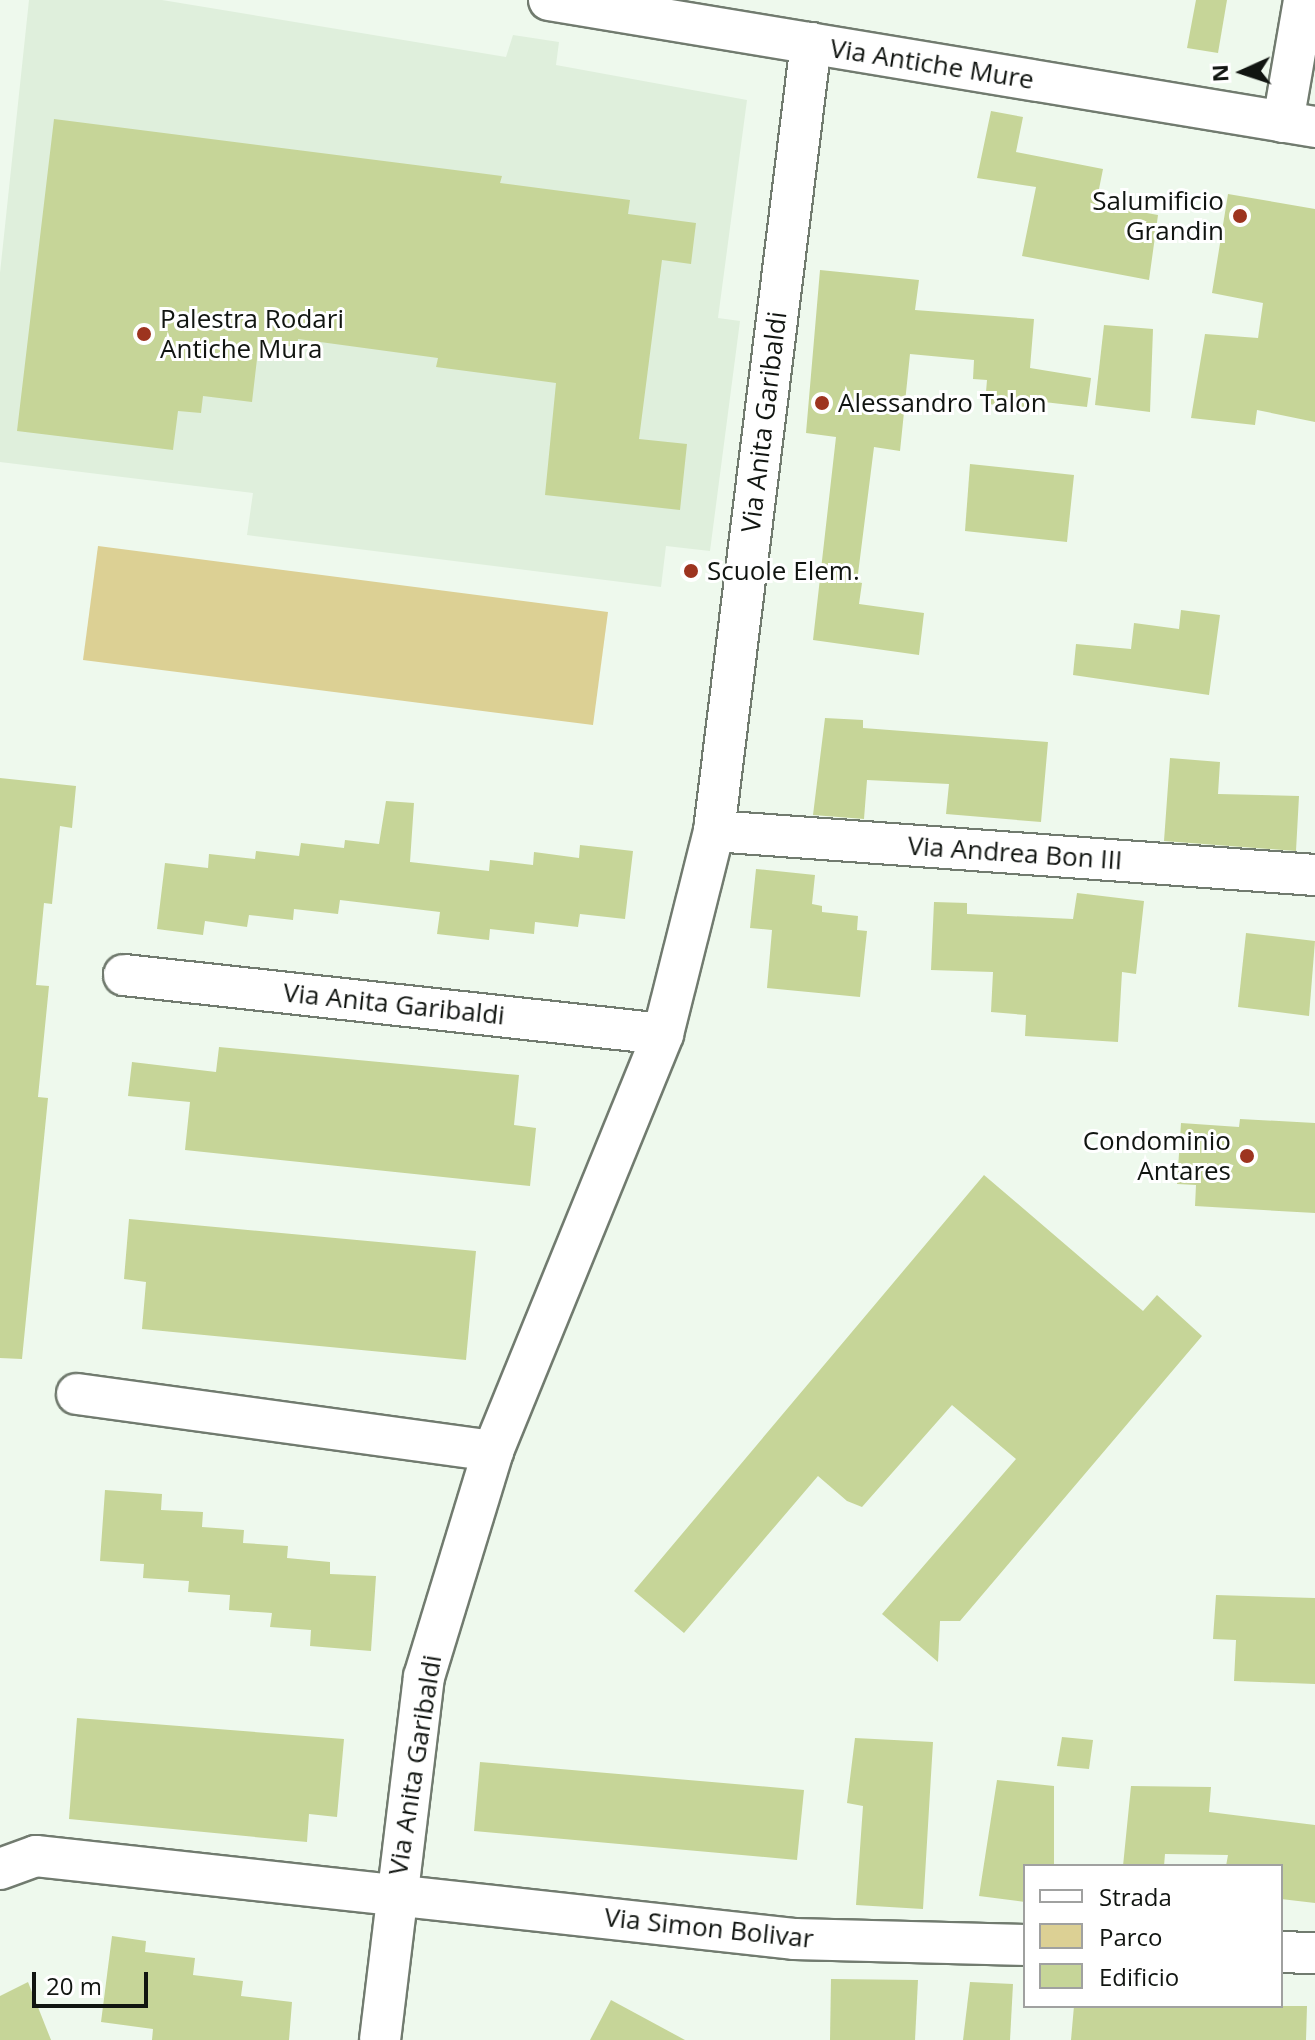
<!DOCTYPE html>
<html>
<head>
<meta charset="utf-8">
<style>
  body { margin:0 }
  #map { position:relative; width:1315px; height:2040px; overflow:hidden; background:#eef9ed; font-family:"Open Sans",sans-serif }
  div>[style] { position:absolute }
  .built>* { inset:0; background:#dfefdc }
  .green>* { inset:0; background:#dcd094 }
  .building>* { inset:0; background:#c6d598 }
  .roads { filter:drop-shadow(2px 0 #717b6f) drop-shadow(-2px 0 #717b6f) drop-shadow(0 2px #717b6f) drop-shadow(0 -2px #717b6f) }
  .minor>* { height:40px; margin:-20px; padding:0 20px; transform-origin:20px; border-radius:20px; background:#fff }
  .dots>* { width:22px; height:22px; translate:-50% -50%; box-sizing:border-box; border:4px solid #fff; border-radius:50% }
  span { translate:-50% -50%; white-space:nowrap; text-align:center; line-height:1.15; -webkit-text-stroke:6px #fff; paint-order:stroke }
  .street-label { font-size:26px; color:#111511 }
  .poi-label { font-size:26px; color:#111511 }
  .right { translate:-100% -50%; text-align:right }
  .left { translate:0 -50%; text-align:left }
  .legend { position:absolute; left:1023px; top:1864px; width:260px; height:144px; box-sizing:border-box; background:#fff; border:2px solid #a0a1a0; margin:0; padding:10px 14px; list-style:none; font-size:24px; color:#111511 }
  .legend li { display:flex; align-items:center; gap:16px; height:40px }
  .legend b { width:40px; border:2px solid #a0a1a0 }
  .north { position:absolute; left:1203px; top:32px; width:80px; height:80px; -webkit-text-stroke:6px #fff; paint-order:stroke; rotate:267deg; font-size:22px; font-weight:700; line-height:32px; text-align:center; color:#111511 }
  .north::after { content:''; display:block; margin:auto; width:28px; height:36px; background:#111511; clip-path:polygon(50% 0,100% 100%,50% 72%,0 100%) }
  .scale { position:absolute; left:32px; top:1972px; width:116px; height:36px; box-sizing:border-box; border:4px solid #111511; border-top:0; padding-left:10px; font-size:24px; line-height:28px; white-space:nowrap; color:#111511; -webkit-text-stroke:6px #fff; paint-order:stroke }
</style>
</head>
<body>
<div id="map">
  <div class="built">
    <div style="clip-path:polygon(29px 0,162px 0,506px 57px,513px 35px,559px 42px,556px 65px,747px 100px,718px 318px,740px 321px,710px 551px,666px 546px,661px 587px,247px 535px,253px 493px,0 462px,0 273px)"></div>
  </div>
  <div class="green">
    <div style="clip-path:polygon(98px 546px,608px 612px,593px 725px,83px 660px)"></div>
  </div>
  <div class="building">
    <div style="clip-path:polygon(1196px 0,1227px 0,1218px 53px,1187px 48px)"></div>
    <div style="clip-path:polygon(991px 111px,1023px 117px,1016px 152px,1103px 169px,1096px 204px,1158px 215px,1149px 280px,1022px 256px,1036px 187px,977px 178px)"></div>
    <div style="clip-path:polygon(54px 119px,502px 176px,500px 183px,630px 200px,628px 214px,696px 223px,691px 264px,662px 260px,639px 439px,687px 444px,680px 510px,545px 495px,556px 383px,436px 367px,438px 358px,298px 339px,297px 347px,259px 342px,252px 402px,203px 396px,201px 413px,178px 411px,173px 450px,17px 431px)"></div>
    <div style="clip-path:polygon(1228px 194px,1315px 209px,1315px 422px,1257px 410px,1255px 425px,1191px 418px,1205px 334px,1258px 338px,1263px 303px,1212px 293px)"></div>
    <div style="clip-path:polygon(820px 270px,919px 280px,915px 310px,1034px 319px,1030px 368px,1091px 378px,1087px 407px,1027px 400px,1027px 407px,985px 404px,987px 380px,973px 379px,974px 360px,910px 354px,900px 451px,874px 447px,857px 582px,862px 583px,859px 604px,924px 613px,919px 655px,813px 640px,836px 437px,806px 433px)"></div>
    <div style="clip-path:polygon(1104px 325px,1153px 329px,1150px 412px,1095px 405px)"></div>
    <div style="clip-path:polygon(970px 464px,1074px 475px,1067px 542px,965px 531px)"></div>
    <div style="clip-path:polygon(1181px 610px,1220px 615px,1209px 695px,1073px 675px,1076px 644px,1131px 649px,1134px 623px,1179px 629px)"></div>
    <div style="clip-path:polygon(825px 718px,863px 720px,863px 728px,1048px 742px,1041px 822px,946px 814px,949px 784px,867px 780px,864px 819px,813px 815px)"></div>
    <div style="clip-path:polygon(1170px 758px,1220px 762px,1218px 794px,1299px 796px,1296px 851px,1164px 841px)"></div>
    <div style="clip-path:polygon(0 778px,76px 786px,72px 828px,60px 826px,52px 904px,44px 903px,36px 985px,49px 986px,38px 1097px,48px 1098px,22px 1359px,0 1358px)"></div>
    <div style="clip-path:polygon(386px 801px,414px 803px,410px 862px,489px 871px,490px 860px,533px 865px,534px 852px,579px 858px,580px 845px,633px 851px,625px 919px,580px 914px,578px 927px,535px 922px,534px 934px,490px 929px,489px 940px,437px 934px,440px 912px,340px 900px,338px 914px,294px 909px,293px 920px,249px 915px,247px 927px,205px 921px,203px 935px,157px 929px,165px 863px,208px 868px,209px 854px,255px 859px,256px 851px,299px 856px,301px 843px,344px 848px,345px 840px,379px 844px)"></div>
    <div style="clip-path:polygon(756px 869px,815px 875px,812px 904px,822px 906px,822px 912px,858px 916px,857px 930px,867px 931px,860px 997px,767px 988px,772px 930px,750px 928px)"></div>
    <div style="clip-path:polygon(1077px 893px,1144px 901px,1136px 974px,1122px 972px,1118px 1042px,1025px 1036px,1026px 1015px,991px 1012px,993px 972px,931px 970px,934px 902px,967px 903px,967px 914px,1073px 919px)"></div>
    <div style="clip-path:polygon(1246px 933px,1315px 941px,1309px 1016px,1238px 1007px)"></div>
    <div style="clip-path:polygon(219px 1047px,519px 1075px,514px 1125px,536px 1128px,530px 1186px,185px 1150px,190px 1102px,128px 1096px,132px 1062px,216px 1072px)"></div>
    <div style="clip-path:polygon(1240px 1119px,1315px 1123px,1315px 1213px,1195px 1206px,1196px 1185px,1177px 1184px,1181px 1123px,1239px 1127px)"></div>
    <div style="clip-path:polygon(984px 1175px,1143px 1311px,1157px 1295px,1202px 1336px,960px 1621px,940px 1621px,938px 1662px,882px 1614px,1016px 1459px,952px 1405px,862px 1507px,847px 1501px,818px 1476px,684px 1633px,634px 1591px)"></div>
    <div style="clip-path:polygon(129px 1219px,476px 1251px,466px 1360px,142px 1329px,146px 1282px,124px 1279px)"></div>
    <div style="clip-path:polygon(105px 1490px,162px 1494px,161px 1510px,203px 1512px,202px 1527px,244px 1530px,243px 1543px,288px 1546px,287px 1558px,330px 1562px,330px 1574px,376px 1576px,371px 1651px,310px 1646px,311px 1630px,270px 1627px,272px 1613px,229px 1610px,230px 1595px,188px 1592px,189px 1581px,143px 1578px,144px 1564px,100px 1561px)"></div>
    <div style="clip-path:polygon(1216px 1595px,1315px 1598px,1315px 1684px,1234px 1681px,1236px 1640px,1213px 1639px)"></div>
    <div style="clip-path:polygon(77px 1718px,344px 1739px,337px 1817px,309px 1814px,307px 1842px,69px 1819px)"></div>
    <div style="clip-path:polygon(1062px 1737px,1093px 1740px,1089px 1769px,1057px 1766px)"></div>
    <div style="clip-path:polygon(855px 1738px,933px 1742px,923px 1909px,856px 1905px,863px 1806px,847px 1803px)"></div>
    <div style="clip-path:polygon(480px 1762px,804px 1790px,797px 1860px,474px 1831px)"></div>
    <div style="clip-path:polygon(997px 1780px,1054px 1786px,1054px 1866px,1025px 1866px,1025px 1902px,979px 1896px)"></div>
    <div style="clip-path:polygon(1131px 1786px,1211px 1787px,1209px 1812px,1315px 1825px,1315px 1903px,1281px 1899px,1281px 1866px,1226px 1866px,1228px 1855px,1165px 1854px,1164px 1866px,1123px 1866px)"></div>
    <div style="clip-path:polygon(112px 1936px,146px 1941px,145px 1952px,195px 1958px,193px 1975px,243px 1981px,241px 1996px,292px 2002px,289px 2040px,152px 2040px,153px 2029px,101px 2022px)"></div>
    <div style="clip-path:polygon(831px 1979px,918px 1980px,915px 2040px,830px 2040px)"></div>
    <div style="clip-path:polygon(28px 1982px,51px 2040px,0 2040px,0 1996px)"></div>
    <div style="clip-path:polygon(970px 1982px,1013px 1984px,1010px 2040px,963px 2040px)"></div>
    <div style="clip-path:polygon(611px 2000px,685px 2040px,590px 2040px)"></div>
    <div style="clip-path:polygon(1074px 2006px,1307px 2006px,1306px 2040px,1071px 2040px)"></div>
  </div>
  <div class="roads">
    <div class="minor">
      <div style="left:549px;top:0;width:776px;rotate:9.41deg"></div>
      <div style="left:1283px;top:122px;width:124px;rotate:-80.2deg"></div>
      <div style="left:714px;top:831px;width:603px;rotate:4.19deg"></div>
      <div style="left:124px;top:975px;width:542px;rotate:6.25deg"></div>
      <div style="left:77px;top:1394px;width:420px;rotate:7.8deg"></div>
      <div style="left:0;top:1869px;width:38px;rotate:-20deg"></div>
      <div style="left:36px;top:1856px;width:764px;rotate:6.24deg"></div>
      <div style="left:795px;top:1939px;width:230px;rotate:1.5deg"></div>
      <div style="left:1281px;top:1952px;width:34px;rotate:2deg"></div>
      <div style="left:380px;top:2040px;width:366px;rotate:-83.1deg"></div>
      <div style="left:424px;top:1677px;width:236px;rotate:-73deg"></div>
      <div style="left:493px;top:1451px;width:450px;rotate:-67.8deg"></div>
      <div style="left:663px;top:1034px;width:209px;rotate:-75.9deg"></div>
      <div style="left:714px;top:831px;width:794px;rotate:-82.98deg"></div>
    </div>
  </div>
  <div class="dots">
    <div style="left:1240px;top:216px;background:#9d341f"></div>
    <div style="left:144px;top:334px;background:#9d341f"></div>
    <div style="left:822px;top:403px;background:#9d341f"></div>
    <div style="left:691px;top:571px;background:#9d341f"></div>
    <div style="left:1247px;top:1156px;background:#9d341f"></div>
  </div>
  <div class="street-label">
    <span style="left:932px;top:64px;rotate:9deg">Via Antiche Mure</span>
    <span style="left:764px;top:422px;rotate:-83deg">Via Anita Garibaldi</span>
    <span style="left:1015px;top:853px;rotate:4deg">Via Andrea Bon III</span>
    <span style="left:394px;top:1004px;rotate:6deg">Via Anita Garibaldi</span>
    <span style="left:415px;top:1765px;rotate:-81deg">Via Anita Garibaldi</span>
    <span style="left:709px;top:1928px;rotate:6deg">Via Simon Bolivar</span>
  </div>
  <div class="poi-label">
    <span class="right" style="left:1224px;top:216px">Salumificio<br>Grandin</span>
    <span class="left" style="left:160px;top:334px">Palestra Rodari<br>Antiche Mura</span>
    <span class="left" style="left:838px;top:403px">Alessandro Talon</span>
    <span class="left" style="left:707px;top:571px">Scuole Elem.</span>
    <span class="right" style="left:1231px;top:1156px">Condominio<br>Antares</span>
  </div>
  <ul class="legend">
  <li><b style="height:10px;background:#fff"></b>Strada</li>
  <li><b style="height:22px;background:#dcd094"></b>Parco</li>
  <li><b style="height:22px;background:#c6d598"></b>Edificio</li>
  </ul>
  <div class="north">N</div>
  <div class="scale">20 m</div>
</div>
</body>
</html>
